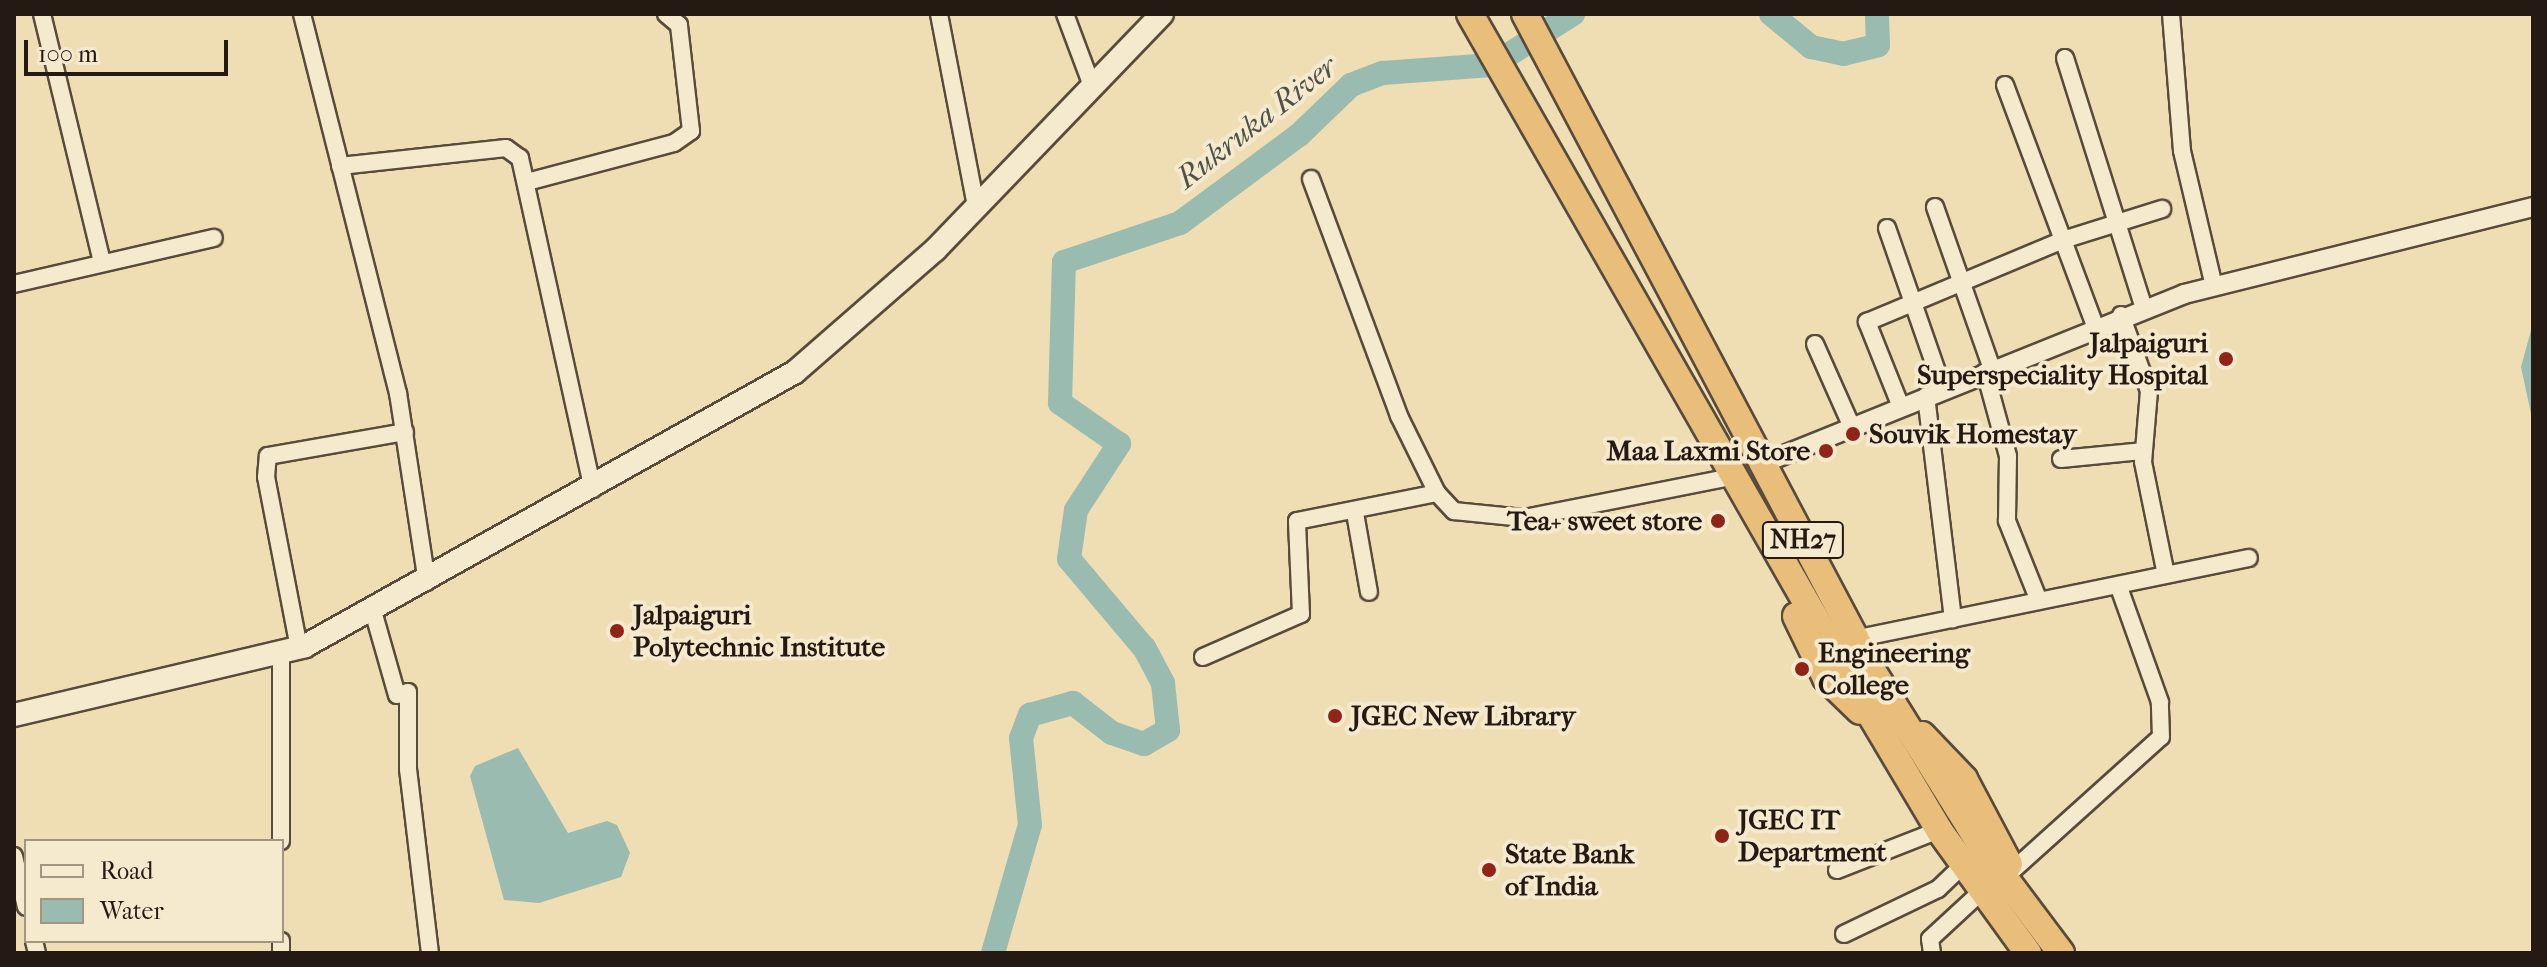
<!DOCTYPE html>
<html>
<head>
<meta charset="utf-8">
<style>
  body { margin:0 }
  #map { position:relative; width:2547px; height:967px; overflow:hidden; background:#efddb4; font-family:"IM FELL French Canon",serif }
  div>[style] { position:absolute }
  .water>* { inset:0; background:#9abbaf }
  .river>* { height:24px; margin:-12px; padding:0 12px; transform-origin:12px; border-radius:12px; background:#9abbaf }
  .roads { filter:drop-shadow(2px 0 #584b3b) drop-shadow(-2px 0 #584b3b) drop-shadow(0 2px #584b3b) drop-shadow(0 -2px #584b3b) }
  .minor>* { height:16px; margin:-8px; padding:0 8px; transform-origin:8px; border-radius:8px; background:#f5e9ce }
  .tertiary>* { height:18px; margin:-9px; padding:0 9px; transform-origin:9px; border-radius:9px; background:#f5e9ce }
  .secondary>* { height:22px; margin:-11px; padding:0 11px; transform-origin:11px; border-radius:11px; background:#f5e9ce }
  .trunk>* { height:26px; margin:-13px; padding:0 13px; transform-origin:13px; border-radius:13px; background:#e8be7a }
  .dots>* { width:22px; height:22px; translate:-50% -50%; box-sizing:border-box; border:4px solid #f5e9ce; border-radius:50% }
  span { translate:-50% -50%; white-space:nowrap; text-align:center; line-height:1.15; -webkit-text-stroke:8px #f5e9ce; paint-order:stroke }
  .shield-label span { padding:2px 6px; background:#f5e9ce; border:2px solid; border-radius:6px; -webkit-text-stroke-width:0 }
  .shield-label { font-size:26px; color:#251a13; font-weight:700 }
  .poi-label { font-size:28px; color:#251a13; font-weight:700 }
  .right { translate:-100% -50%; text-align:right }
  .left { translate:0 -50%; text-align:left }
  .water-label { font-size:30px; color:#4e524a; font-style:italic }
  .frame { position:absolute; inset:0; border:16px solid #251a13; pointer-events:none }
  .legend { position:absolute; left:24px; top:839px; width:260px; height:104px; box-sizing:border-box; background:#f5e9ce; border:2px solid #a29683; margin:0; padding:10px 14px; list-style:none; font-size:24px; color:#251a13 }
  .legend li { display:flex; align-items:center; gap:16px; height:40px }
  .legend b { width:40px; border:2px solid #a29683 }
  .scale { position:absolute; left:24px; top:40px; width:204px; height:36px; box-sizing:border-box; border:4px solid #251a13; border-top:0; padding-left:10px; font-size:24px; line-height:28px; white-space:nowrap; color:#251a13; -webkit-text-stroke:6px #f5e9ce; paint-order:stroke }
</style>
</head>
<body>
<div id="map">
  <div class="water">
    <div style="clip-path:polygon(2533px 323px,2533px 423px,2521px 367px)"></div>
    <div style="clip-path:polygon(518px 748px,568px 833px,607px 821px,617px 825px,630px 853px,621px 877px,539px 903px,504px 900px,470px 776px,475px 766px)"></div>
  </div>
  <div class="river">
    <div style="left:1771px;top:14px;width:52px;rotate:39.5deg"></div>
    <div style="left:1811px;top:47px;width:33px;rotate:12deg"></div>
    <div style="left:1843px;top:54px;width:36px;rotate:-14deg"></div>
    <div style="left:1878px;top:45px;width:31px;rotate:-92deg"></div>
    <div style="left:993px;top:953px;width:133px;rotate:-73.9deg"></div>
    <div style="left:1030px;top:825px;width:87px;rotate:-95.9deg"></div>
    <div style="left:1021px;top:738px;width:25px;rotate:-69deg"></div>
    <div style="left:1030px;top:715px;width:45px;rotate:-15.6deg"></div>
    <div style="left:1073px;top:703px;width:49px;rotate:37.6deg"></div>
    <div style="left:1112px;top:733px;width:34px;rotate:19deg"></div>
    <div style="left:1144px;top:744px;width:28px;rotate:-30deg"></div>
    <div style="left:1168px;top:730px;width:47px;rotate:-96.1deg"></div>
    <div style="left:1163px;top:683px;width:40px;rotate:-118deg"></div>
    <div style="left:1144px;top:648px;width:116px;rotate:-130.1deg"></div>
    <div style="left:1069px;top:559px;width:49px;rotate:-81.9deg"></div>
    <div style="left:1076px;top:510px;width:79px;rotate:-56.9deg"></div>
    <div style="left:1119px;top:444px;width:72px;rotate:-145.2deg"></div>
    <div style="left:1060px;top:403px;width:141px;rotate:-88.4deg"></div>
    <div style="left:1064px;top:262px;width:122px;rotate:-18.6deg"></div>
    <div style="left:1180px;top:223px;width:148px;rotate:-36.5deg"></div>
    <div style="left:1299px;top:135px;width:72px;rotate:-43.9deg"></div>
    <div style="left:1351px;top:85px;width:34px;rotate:-21deg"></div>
    <div style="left:1383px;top:73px;width:109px;rotate:-4.2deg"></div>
    <div style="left:1492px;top:65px;width:96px;rotate:-32.2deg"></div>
  </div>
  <div class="roads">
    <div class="minor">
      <div style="left:42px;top:14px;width:255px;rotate:76.4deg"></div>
      <div style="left:302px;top:14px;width:391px;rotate:75.8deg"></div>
      <div style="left:398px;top:393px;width:191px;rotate:81.3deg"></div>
      <div style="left:939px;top:14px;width:197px;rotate:79.1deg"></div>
      <div style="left:1065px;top:14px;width:77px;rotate:69.4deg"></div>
      <div style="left:2171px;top:14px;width:137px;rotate:85.4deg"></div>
      <div style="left:2182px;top:151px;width:139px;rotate:76.7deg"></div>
      <div style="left:2065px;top:58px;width:262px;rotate:72.5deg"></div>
      <div style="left:2005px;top:85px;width:257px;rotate:69.5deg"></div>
      <div style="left:340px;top:166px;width:167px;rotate:-6.2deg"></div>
      <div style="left:506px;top:148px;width:17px;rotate:36deg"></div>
      <div style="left:520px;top:158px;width:339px;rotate:77.6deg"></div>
      <div style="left:1311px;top:179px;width:253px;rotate:69.6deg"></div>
      <div style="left:1399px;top:416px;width:86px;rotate:63.7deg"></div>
      <div style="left:527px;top:182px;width:152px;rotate:-14.9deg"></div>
      <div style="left:674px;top:143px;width:21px;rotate:-35deg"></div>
      <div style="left:691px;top:131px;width:107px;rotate:-96.5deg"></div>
      <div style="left:679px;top:25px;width:17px;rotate:-140deg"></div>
      <div style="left:1935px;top:207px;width:172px;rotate:70.6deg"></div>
      <div style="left:1887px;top:228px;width:170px;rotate:70.8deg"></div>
      <div style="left:14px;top:284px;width:205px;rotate:-13deg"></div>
      <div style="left:2121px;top:315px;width:81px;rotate:69.8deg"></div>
      <div style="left:2149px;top:391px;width:71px;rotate:94.8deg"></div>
      <div style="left:2143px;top:462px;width:115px;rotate:78.5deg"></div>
      <div style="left:1815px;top:344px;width:91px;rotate:66deg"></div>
      <div style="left:1985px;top:372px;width:87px;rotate:74.7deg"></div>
      <div style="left:2008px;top:456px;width:65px;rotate:90.9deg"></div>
      <div style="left:2007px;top:521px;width:86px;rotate:68.2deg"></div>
      <div style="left:1926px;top:396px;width:225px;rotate:83.1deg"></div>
      <div style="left:1901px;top:407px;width:92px;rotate:-111.8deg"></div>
      <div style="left:1867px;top:322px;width:212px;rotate:-22.7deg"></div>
      <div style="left:2063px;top:240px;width:104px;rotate:-17.4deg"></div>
      <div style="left:2061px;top:459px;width:81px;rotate:-5.6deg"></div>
      <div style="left:1355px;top:513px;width:80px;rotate:80deg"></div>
      <div style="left:373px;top:611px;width:87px;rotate:74.1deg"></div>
      <div style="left:397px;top:695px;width:11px;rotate:-15deg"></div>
      <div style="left:408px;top:692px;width:77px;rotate:90deg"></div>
      <div style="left:408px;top:769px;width:185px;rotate:83.2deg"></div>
      <div style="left:1854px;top:639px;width:403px;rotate:-11.6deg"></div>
      <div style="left:299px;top:648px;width:174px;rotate:-100.9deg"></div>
      <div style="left:266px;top:477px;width:21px;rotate:-85deg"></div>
      <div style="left:268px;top:456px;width:139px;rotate:-9.9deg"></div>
      <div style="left:281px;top:655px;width:186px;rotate:90deg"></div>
      <div style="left:1203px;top:657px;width:107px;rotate:-23.7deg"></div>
      <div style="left:1301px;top:614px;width:93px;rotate:-92.5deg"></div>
      <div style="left:1297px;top:521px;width:143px;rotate:-11.3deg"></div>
      <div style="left:1437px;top:493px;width:25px;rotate:47deg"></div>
      <div style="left:1454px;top:511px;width:70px;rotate:5.7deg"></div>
      <div style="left:1524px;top:518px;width:211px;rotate:-11.2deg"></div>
      <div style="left:14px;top:856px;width:52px;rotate:76.8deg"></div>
      <div style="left:1837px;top:870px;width:110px;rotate:-21.4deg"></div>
      <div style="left:2012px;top:871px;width:200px;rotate:-42deg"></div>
      <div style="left:2161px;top:737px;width:35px;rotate:-92deg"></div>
      <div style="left:2160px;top:702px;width:124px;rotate:-109.7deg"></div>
      <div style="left:1844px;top:934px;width:104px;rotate:-25.6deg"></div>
      <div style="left:1938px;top:889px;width:35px;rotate:-44deg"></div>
      <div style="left:34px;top:941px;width:12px;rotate:76deg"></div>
      <div style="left:281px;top:941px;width:12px;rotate:90deg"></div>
      <div style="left:1932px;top:953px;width:14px;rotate:-98deg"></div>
      <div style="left:1930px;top:939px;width:69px;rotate:-42.7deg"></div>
    </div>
    <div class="tertiary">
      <div style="left:1764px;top:463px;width:453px;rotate:-21.9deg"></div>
      <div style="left:2184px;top:294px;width:360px;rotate:-14deg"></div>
    </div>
    <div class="secondary">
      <div style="left:14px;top:715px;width:299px;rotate:-13.3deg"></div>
      <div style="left:305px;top:646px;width:561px;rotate:-29.21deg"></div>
      <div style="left:795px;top:372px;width:186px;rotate:-41.1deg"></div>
      <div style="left:935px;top:250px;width:327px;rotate:-46.1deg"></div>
    </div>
    <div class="trunk">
      <div style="left:1470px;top:14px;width:804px;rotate:60.25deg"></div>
      <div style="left:1869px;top:712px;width:137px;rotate:59.3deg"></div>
      <div style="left:1939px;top:830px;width:152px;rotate:54.1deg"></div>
      <div style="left:1525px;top:14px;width:742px;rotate:62.12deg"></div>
      <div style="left:1872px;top:670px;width:216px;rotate:58.1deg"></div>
      <div style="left:1986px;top:853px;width:125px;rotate:53.1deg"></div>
      <div style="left:1796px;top:616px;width:69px;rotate:64.2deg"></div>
      <div style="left:1826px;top:678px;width:47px;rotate:44.1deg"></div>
      <div style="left:1922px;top:735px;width:61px;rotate:46.3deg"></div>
      <div style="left:1964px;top:779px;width:96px;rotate:62.1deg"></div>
    </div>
  </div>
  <div class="dots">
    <div style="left:2226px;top:359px;background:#8f2418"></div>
    <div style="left:1853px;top:434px;background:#8f2418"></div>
    <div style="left:1826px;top:451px;background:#8f2418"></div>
    <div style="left:1718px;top:521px;background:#8f2418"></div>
    <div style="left:617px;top:631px;background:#8f2418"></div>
    <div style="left:1802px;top:669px;background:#8f2418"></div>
    <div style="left:1335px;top:716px;background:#8f2418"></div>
    <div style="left:1722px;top:836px;background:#8f2418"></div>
    <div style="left:1489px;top:870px;background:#8f2418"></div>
  </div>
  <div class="shield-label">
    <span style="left:1803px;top:540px">NH27</span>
  </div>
  <div class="poi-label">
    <span class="right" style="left:2208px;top:359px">Jalpaiguri<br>Superspeciality Hospital</span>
    <span class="left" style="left:1869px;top:434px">Souvik Homestay</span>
    <span class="right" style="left:1810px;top:451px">Maa Laxmi Store</span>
    <span class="right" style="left:1702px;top:521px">Tea+ sweet store</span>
    <span class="left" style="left:633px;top:631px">Jalpaiguri<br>Polytechnic Institute</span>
    <span class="left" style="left:1818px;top:669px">Engineering<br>College</span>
    <span class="left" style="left:1351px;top:716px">JGEC New Library</span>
    <span class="left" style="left:1738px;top:836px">JGEC IT<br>Department</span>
    <span class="left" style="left:1505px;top:870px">State Bank<br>of India</span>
  </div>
  <div class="water-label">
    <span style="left:1257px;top:123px;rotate:-38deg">Rukruka River</span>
  </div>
  <div class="frame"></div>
  <ul class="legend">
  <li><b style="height:10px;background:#f5e9ce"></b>Road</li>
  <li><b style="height:22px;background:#9abbaf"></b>Water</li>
  </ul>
  <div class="scale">100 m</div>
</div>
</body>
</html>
